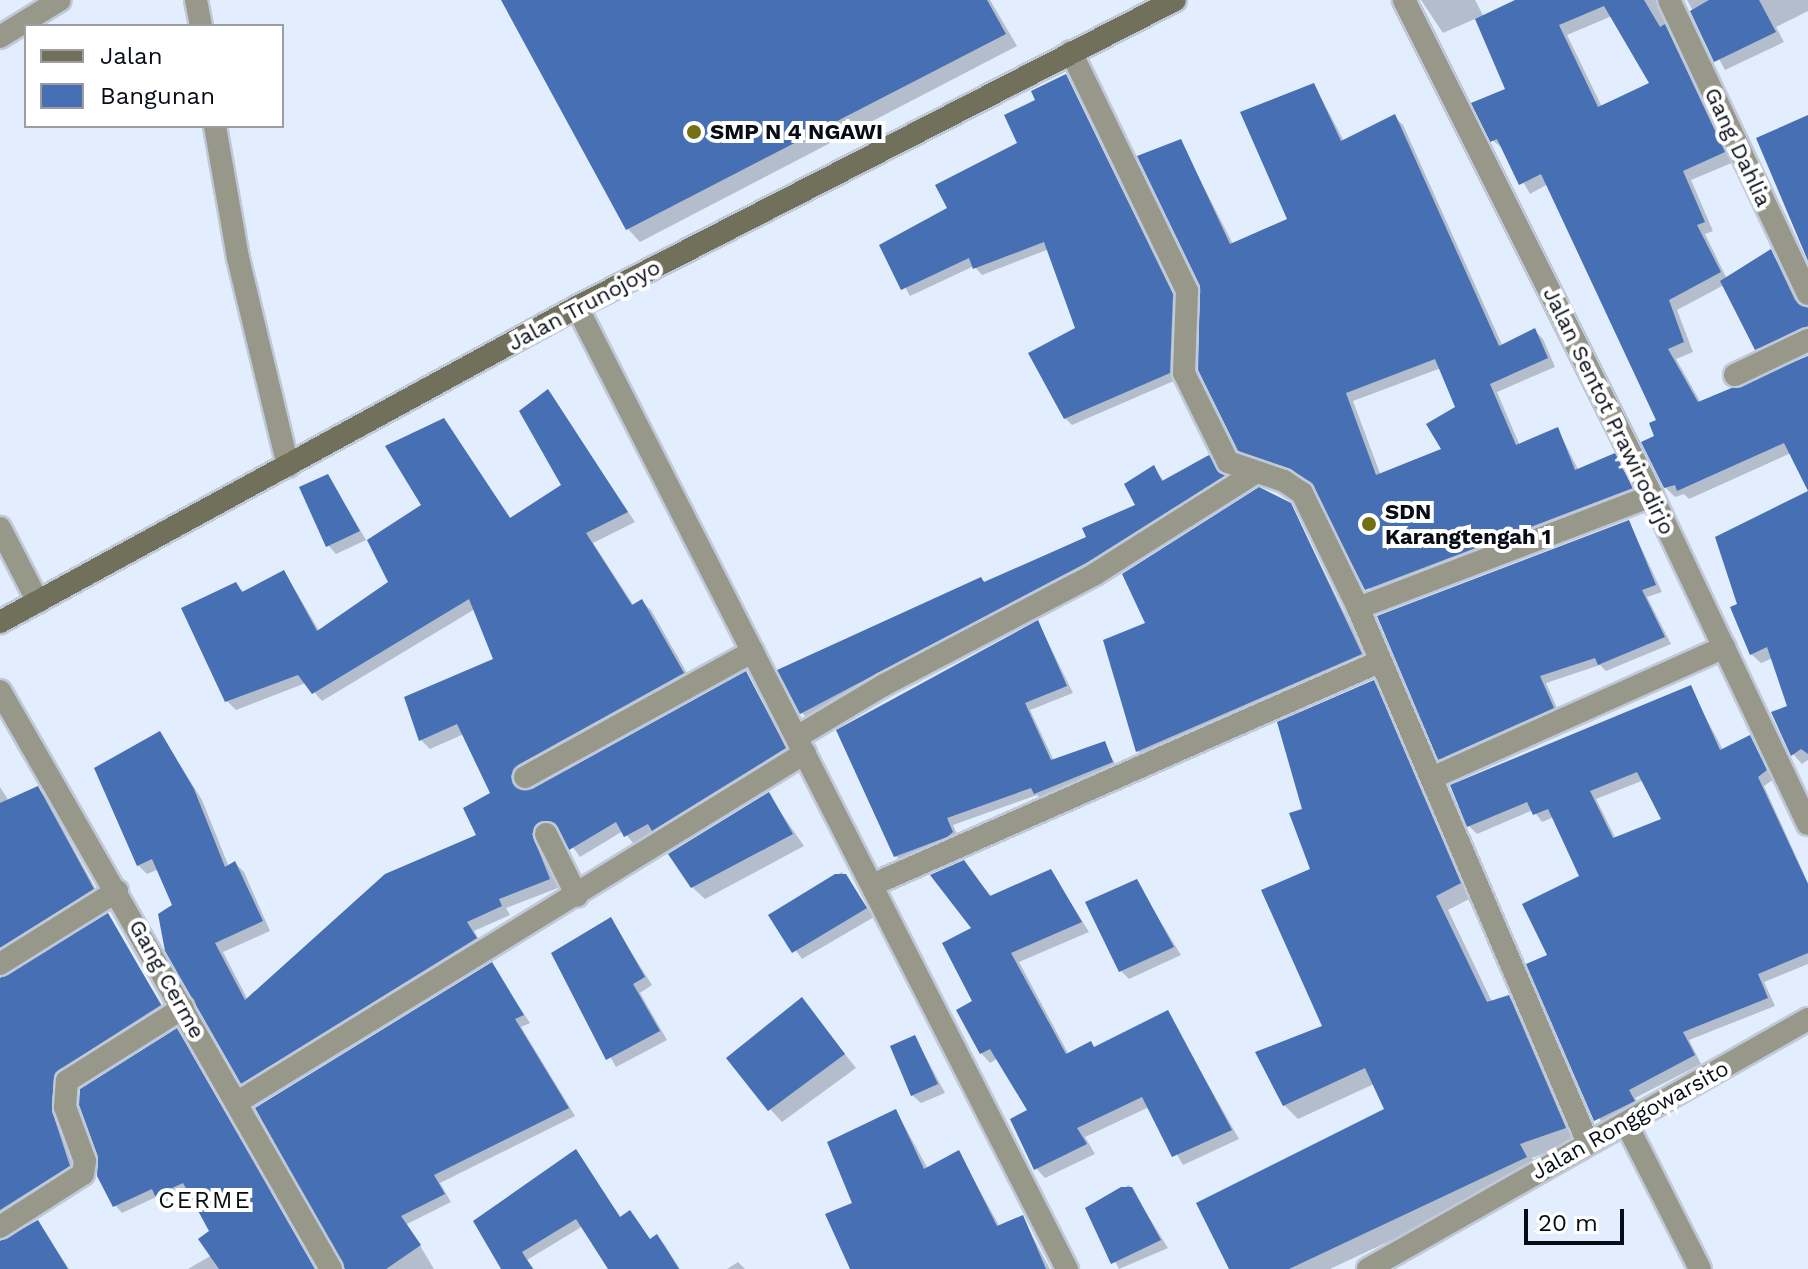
<!DOCTYPE html>
<html>
<head>
<meta charset="utf-8">
<style>
  body { margin:0 }
  #map { position:relative; width:1808px; height:1269px; overflow:hidden; background:#e2edfe; font-family:"Work Sans",sans-serif }
  div>[style] { position:absolute }
  .shadow>* { inset:0; background:#0003 }
  .building>* { inset:0; background:#466fb4 }
  .roads { filter:drop-shadow(2px 0 #bfc9d9) drop-shadow(-2px 0 #bfc9d9) drop-shadow(0 2px #bfc9d9) drop-shadow(0 -2px #bfc9d9) }
  .minor>* { height:22px; margin:-11px; padding:0 11px; transform-origin:11px; border-radius:11px; background:#98988a }
  .tertiary>* { height:22px; margin:-11px; padding:0 11px; transform-origin:11px; border-radius:11px; background:#98988a }
  .secondary>* { height:22px; margin:-11px; padding:0 11px; transform-origin:11px; border-radius:11px; background:#70705b }
  .dots>* { width:22px; height:22px; translate:-50% -50%; box-sizing:border-box; border:4px solid #fff; border-radius:50% }
  span { translate:-50% -50%; white-space:nowrap; text-align:center; line-height:1.15; -webkit-text-stroke:8px #fff; paint-order:stroke }
  .poi-label { font-size:22px; color:#070c16; font-weight:700 }
  .left { translate:0 -50%; text-align:left }
  .street-label { font-size:22px; color:#070c16 }
  .neighbourhood-label { font-size:24px; color:#070c16; letter-spacing:2px }
  .legend { position:absolute; left:24px; top:24px; width:260px; height:104px; box-sizing:border-box; background:#fff; border:2px solid #9c9ea2; margin:0; padding:10px 14px; list-style:none; font-size:24px; color:#070c16 }
  .legend li { display:flex; align-items:center; gap:16px; height:40px }
  .legend b { width:40px; border:2px solid #9c9ea2 }
  .scale { position:absolute; left:1524px; top:1209px; width:100px; height:36px; box-sizing:border-box; border:4px solid #070c16; border-top:0; padding-left:10px; font-size:24px; line-height:28px; white-space:nowrap; color:#070c16; -webkit-text-stroke:6px #fff; paint-order:stroke }
</style>
</head>
<body>
<div id="map">
  <div class="shadow">
    <div style="clip-path:polygon(503px 0,990px 0,1017px 46px,640px 242px,628px 229px)"></div>
    <div style="clip-path:polygon(evenodd,1421px 0,1475px 0,1484px 17px,1520px 0,1669px 0,1734px 162px,1691px 180px,1713px 231px,1705px 234px,1727px 279px,1771px 252px,1808px 308px,1808px 340px,1766px 358px,1724px 285px,1677px 310px,1693px 352px,1676px 359px,1701px 403px,1808px 356px,1808px 487px,1791px 453px,1689px 499px,1684px 494px,1675px 497px,1665px 487px,1658px 421px,1548px 184px,1530px 194px,1504px 149px,1492px 140px,1508px 90px,1477px 18px,1443px 33px,1421px 0,1612px 16px,1652px 84px,1602px 107px,1567px 35px,1612px 16px)"></div>
    <div style="clip-path:polygon(1687px 0,1808px 0,1808px 11px,1776px 27px,1784px 42px,1725px 70px)"></div>
    <div style="clip-path:polygon(1066px 77px,1179px 303px,1176px 380px,1072px 425px,1065px 418px,1078px 329px,1049px 249px,982px 275px,974px 266px,910px 296px,882px 246px,950px 209px,1019px 143px,1038px 101px)"></div>
    <div style="clip-path:polygon(evenodd,1314px 85px,1344px 141px,1394px 117px,1403px 125px,1503px 347px,1535px 331px,1543px 339px,1555px 367px,1497px 392px,1520px 446px,1558px 430px,1579px 471px,1614px 455px,1640px 497px,1375px 598px,1314px 486px,1249px 459px,1240px 449px,1202px 285px,1180px 141px,1233px 244px,1289px 220px,1314px 85px,1441px 368px,1457px 408px,1444px 450px,1381px 476px,1353px 401px,1441px 368px)"></div>
    <div style="clip-path:polygon(548px 392px,635px 522px,593px 543px,634px 606px,642px 602px,651px 610px,692px 682px,519px 786px,532px 791px,746px 673px,794px 758px,634px 844px,623px 831px,580px 857px,561px 831px,548px 830px,540px 844px,558px 888px,506px 908px,510px 915px,474px 931px,484px 948px,251px 1091px,243px 1082px,159px 869px,147px 874px,138px 865px,160px 733px,202px 800px,229px 867px,235px 863px,244px 872px,270px 931px,223px 952px,248px 1000px,478px 836px,493px 794px,464px 734px,430px 749px,421px 740px,406px 698px,496px 660px,475px 609px,322px 701px,306px 683px,236px 710px,227px 701px,236px 585px,245px 593px,284px 572px,320px 632px,390px 583px,424px 506px,443px 421px,512px 520px,564px 485px)"></div>
    <div style="clip-path:polygon(1216px 465px,1230px 484px,1095px 569px,809px 720px,802px 713px,985px 583px,1089px 538px,1137px 506px,1154px 468px,1164px 481px)"></div>
    <div style="clip-path:polygon(328px 476px,366px 540px,336px 554px,328px 545px)"></div>
    <div style="clip-path:polygon(1808px 493px,1808px 760px,1802px 764px,1793px 754px,1789px 707px,1773px 658px,1761px 663px,1751px 654px,1739px 605px)"></div>
    <div style="clip-path:polygon(1290px 504px,1369px 662px,1146px 759px,1138px 751px,1106px 641px,1148px 624px)"></div>
    <div style="clip-path:polygon(1629px 522px,1662px 592px,1647px 597px,1671px 644px,1606px 671px,1600px 665px,1546px 683px,1560px 715px,1447px 765px,1440px 759px)"></div>
    <div style="clip-path:polygon(1038px 622px,1073px 693px,1030px 710px,1054px 761px,1104px 744px,1118px 769px,1042px 800px,1037px 795px,953px 825px,959px 839px,903px 863px,896px 856px)"></div>
    <div style="clip-path:polygon(1373px 682px,1387px 696px,1473px 897px,1448px 910px,1492px 1002px,1508px 997px,1522px 1011px,1578px 1141px,1532px 1158px,1539px 1171px,1330px 1269px,1231px 1269px,1387px 1110px,1374px 1084px,1298px 1119px,1284px 1105px,1324px 1027px,1305px 810px)"></div>
    <div style="clip-path:polygon(evenodd,1690px 688px,1723px 750px,1750px 738px,1774px 779px,1764px 786px,1808px 883px,1808px 964px,1764px 982px,1775px 1006px,1689px 1040px,1701px 1064px,1635px 1098px,1642px 1109px,1604px 1128px,1529px 965px,1549px 956px,1581px 877px,1554px 817px,1542px 822px,1533px 810px,1477px 834px,1469px 826px,1690px 688px,1644px 780px,1664px 820px,1616px 839px,1596px 799px,1644px 780px)"></div>
    <div style="clip-path:polygon(0 787px,9px 801px,38px 789px,45px 796px,100px 897px,0 959px)"></div>
    <div style="clip-path:polygon(768px 794px,804px 846px,705px 899px,692px 887px)"></div>
    <div style="clip-path:polygon(963px 862px,992px 897px,1051px 871px,1089px 932px,1019px 962px,1069px 1055px,1095px 1049px,1167px 1012px,1239px 1139px,1183px 1165px,1149px 1107px,1085px 1137px,1095px 1154px,1045px 1178px,1036px 1168px,1030px 1111px,998px 1058px,990px 1063px,981px 1053px,974px 928px)"></div>
    <div style="clip-path:polygon(842px 872px,874px 917px,802px 959px,770px 915px)"></div>
    <div style="clip-path:polygon(1136px 882px,1181px 955px,1129px 979px,1121px 971px)"></div>
    <div style="clip-path:polygon(107px 916px,167px 1013px,62px 1081px,58px 1120px,76px 1173px,0 1222px,0 978px)"></div>
    <div style="clip-path:polygon(610px 919px,652px 985px,640px 993px,667px 1040px,616px 1067px,553px 954px)"></div>
    <div style="clip-path:polygon(491px 965px,530px 1023px,521px 1027px,575px 1116px,440px 1183px,451px 1202px,407px 1224px,434px 1269px,360px 1269px)"></div>
    <div style="clip-path:polygon(802px 1000px,856px 1068px,782px 1122px,770px 1109px)"></div>
    <div style="clip-path:polygon(177px 1031px,272px 1191px,261px 1199px,305px 1269px,188px 1269px,212px 1255px,211px 1232px,189px 1191px,164px 1202px,158px 1196px,122px 1213px,115px 1205px)"></div>
    <div style="clip-path:polygon(915px 1037px,945px 1093px,921px 1103px,912px 1095px)"></div>
    <div style="clip-path:polygon(896px 1111px,928px 1169px,958px 1152px,1000px 1227px,1022px 1217px,1050px 1269px,853px 1269px,854px 1204px)"></div>
    <div style="clip-path:polygon(575px 1152px,621px 1218px,630px 1213px,651px 1241px,657px 1237px,664px 1244px,680px 1269px,612px 1269px,583px 1226px,527px 1260px,534px 1269px,504px 1269px)"></div>
    <div style="clip-path:polygon(1129px 1185px,1168px 1248px,1119px 1269px,1087px 1209px)"></div>
    <div style="clip-path:polygon(38px 1222px,69px 1269px,0 1269px,0 1241px)"></div>
    <div style="clip-path:polygon(738px 1262px,745px 1269px,727px 1269px)"></div>
  </div>
  <div class="building">
    <div style="clip-path:polygon(501px 0,987px 0,1006px 34px,626px 230px)"></div>
    <div style="clip-path:polygon(evenodd,1515px 0,1644px 0,1660px 27px,1665px 24px,1725px 152px,1683px 171px,1705px 222px,1697px 225px,1721px 272px,1669px 300px,1684px 342px,1668px 349px,1698px 402px,1808px 356px,1808px 754px,1801px 749px,1791px 756px,1771px 712px,1787px 706px,1767px 647px,1750px 655px,1730px 607px,1737px 604px,1715px 537px,1808px 491px,1784px 443px,1677px 491px,1675px 485px,1664px 488px,1641px 442px,1654px 436px,1649px 423px,1656px 420px,1541px 174px,1519px 185px,1497px 139px,1490px 142px,1471px 103px,1505px 89px,1475px 19px,1515px 0,1604px 6px,1649px 83px,1598px 107px,1559px 25px,1604px 6px)"></div>
    <div style="clip-path:polygon(1709px 0,1759px 0,1776px 32px,1714px 62px,1690px 11px)"></div>
    <div style="clip-path:polygon(1066px 74px,1173px 294px,1170px 373px,1064px 419px,1028px 353px,1075px 328px,1044px 242px,973px 269px,969px 258px,901px 290px,879px 245px,947px 208px,935px 185px,1017px 143px,1004px 115px,1035px 100px,1031px 91px)"></div>
    <div style="clip-path:polygon(evenodd,1314px 83px,1341px 141px,1395px 114px,1499px 346px,1535px 328px,1548px 358px,1490px 384px,1516px 445px,1558px 427px,1575px 470px,1615px 453px,1633px 488px,1365px 590px,1310px 482px,1288px 468px,1238px 451px,1198px 370px,1200px 286px,1137px 156px,1181px 139px,1230px 244px,1287px 219px,1240px 112px,1314px 83px,1435px 359px,1455px 407px,1426px 424px,1441px 449px,1376px 475px,1346px 393px,1435px 359px)"></div>
    <div style="clip-path:polygon(1808px 115px,1808px 261px,1756px 138px)"></div>
    <div style="clip-path:polygon(1771px 249px,1795px 300px,1808px 308px,1808px 326px,1755px 350px,1720px 281px)"></div>
    <div style="clip-path:polygon(548px 389px,628px 512px,586px 533px,632px 605px,642px 599px,684px 673px,518px 765px,511px 776px,513px 784px,532px 789px,746px 671px,786px 748px,652px 831px,648px 824px,624px 837px,616px 822px,569px 850px,554px 823px,539px 822px,532px 834px,550px 879px,499px 899px,502px 906px,467px 922px,477px 938px,241px 1084px,165px 951px,158px 914px,172px 905px,152px 859px,137px 866px,94px 768px,160px 731px,194px 789px,225px 867px,235px 861px,263px 921px,215px 943px,245px 1000px,385px 874px,476px 835px,463px 808px,490px 793px,457px 724px,419px 741px,404px 697px,493px 659px,469px 599px,312px 694px,298px 675px,225px 702px,181px 608px,236px 582px,242px 592px,284px 570px,317px 631px,388px 582px,367px 540px,421px 505px,385px 446px,444px 418px,510px 518px,561px 485px,519px 411px)"></div>
    <div style="clip-path:polygon(1209px 455px,1225px 476px,1088px 562px,800px 714px,777px 670px,981px 577px,984px 582px,1086px 537px,1082px 528px,1135px 505px,1124px 484px,1154px 465px,1162px 481px)"></div>
    <div style="clip-path:polygon(328px 474px,360px 531px,326px 547px,299px 487px)"></div>
    <div style="clip-path:polygon(1259px 487px,1291px 503px,1362px 654px,1136px 752px,1103px 640px,1145px 623px,1122px 574px)"></div>
    <div style="clip-path:polygon(1629px 520px,1656px 585px,1642px 590px,1665px 637px,1598px 665px,1595px 658px,1540px 676px,1554px 708px,1438px 760px,1377px 616px)"></div>
    <div style="clip-path:polygon(1038px 620px,1067px 686px,1025px 703px,1051px 760px,1105px 741px,1113px 762px,1034px 794px,1031px 788px,947px 818px,953px 832px,947px 837px,894px 857px,836px 730px)"></div>
    <div style="clip-path:polygon(1374px 680px,1461px 883px,1436px 896px,1487px 1002px,1509px 995px,1566px 1128px,1520px 1144px,1527px 1157px,1289px 1269px,1229px 1269px,1196px 1203px,1384px 1109px,1365px 1068px,1283px 1106px,1255px 1052px,1322px 1026px,1261px 890px,1310px 869px,1289px 813px,1302px 809px,1277px 722px)"></div>
    <div style="clip-path:polygon(evenodd,1691px 685px,1720px 750px,1750px 735px,1767px 770px,1758px 777px,1808px 884px,1808px 953px,1758px 974px,1768px 998px,1683px 1032px,1695px 1055px,1629px 1090px,1635px 1101px,1594px 1121px,1526px 964px,1547px 955px,1522px 904px,1579px 876px,1548px 809px,1533px 815px,1527px 802px,1467px 827px,1450px 785px,1691px 685px,1637px 772px,1661px 819px,1613px 838px,1590px 791px,1637px 772px)"></div>
    <div style="clip-path:polygon(38px 786px,94px 889px,0 948px,0 803px)"></div>
    <div style="clip-path:polygon(769px 792px,793px 834px,691px 888px,668px 854px)"></div>
    <div style="clip-path:polygon(964px 860px,990px 896px,1051px 869px,1082px 922px,1011px 953px,1066px 1054px,1091px 1041px,1094px 1047px,1168px 1010px,1232px 1130px,1172px 1157px,1142px 1097px,1077px 1128px,1087px 1144px,1034px 1170px,1010px 1119px,1027px 1110px,990px 1049px,980px 1054px,956px 1010px,972px 1001px,942px 943px,971px 928px,930px 875px)"></div>
    <div style="clip-path:polygon(835px 874px,846px 874px,867px 908px,792px 953px,768px 915px)"></div>
    <div style="clip-path:polygon(1137px 879px,1174px 947px,1119px 972px,1085px 902px)"></div>
    <div style="clip-path:polygon(108px 913px,161px 1005px,55px 1073px,52px 1111px,70px 1166px,0 1210px,0 978px)"></div>
    <div style="clip-path:polygon(611px 917px,645px 977px,633px 984px,660px 1031px,606px 1060px,551px 953px)"></div>
    <div style="clip-path:polygon(492px 962px,524px 1015px,515px 1019px,569px 1108px,434px 1175px,445px 1194px,401px 1216px,421px 1245px,386px 1269px,345px 1269px,255px 1108px)"></div>
    <div style="clip-path:polygon(802px 997px,845px 1054px,768px 1111px,726px 1058px)"></div>
    <div style="clip-path:polygon(177px 1028px,315px 1269px,219px 1269px,198px 1239px,209px 1231px,183px 1183px,155px 1196px,152px 1189px,113px 1207px,97px 1176px,98px 1157px,79px 1105px,80px 1089px)"></div>
    <div style="clip-path:polygon(915px 1035px,938px 1084px,911px 1096px,890px 1046px)"></div>
    <div style="clip-path:polygon(896px 1109px,924px 1169px,959px 1150px,997px 1226px,1023px 1215px,1046px 1269px,850px 1269px,825px 1214px,852px 1203px,827px 1142px)"></div>
    <div style="clip-path:polygon(576px 1149px,620px 1217px,630px 1210px,650px 1239px,657px 1234px,679px 1269px,608px 1269px,576px 1219px,522px 1252px,533px 1269px,501px 1269px,473px 1221px)"></div>
    <div style="clip-path:polygon(1121px 1187px,1132px 1187px,1161px 1240px,1111px 1264px,1085px 1208px)"></div>
    <div style="clip-path:polygon(38px 1220px,68px 1269px,0 1269px,0 1241px)"></div>
  </div>
  <div class="roads">
    <div class="minor">
      <div style="left:196px;top:0;width:26px;rotate:79deg"></div>
      <div style="left:1404px;top:0;width:555px;rotate:63.43deg"></div>
      <div style="left:1652px;top:496px;width:363px;rotate:64.6deg"></div>
      <div style="left:1669px;top:0;width:325px;rotate:64.7deg"></div>
      <div style="left:0;top:37px;width:70px;rotate:-31.7deg"></div>
      <div style="left:1071px;top:52px;width:266px;rotate:64.1deg"></div>
      <div style="left:1187px;top:291px;width:82px;rotate:92.1deg"></div>
      <div style="left:1184px;top:373px;width:99px;rotate:63.7deg"></div>
      <div style="left:1228px;top:462px;width:59px;rotate:18.7deg"></div>
      <div style="left:1284px;top:481px;width:22px;rotate:34deg"></div>
      <div style="left:1302px;top:493px;width:128px;rotate:64deg"></div>
      <div style="left:215px;top:126px;width:134px;rotate:80.1deg"></div>
      <div style="left:238px;top:258px;width:214px;rotate:76.5deg"></div>
      <div style="left:577px;top:307px;width:1080px;rotate:63.01deg"></div>
      <div style="left:1735px;top:375px;width:81px;rotate:-25.6deg"></div>
      <div style="left:0;top:528px;width:83px;rotate:62.8deg"></div>
      <div style="left:0;top:691px;width:666px;rotate:60.2deg"></div>
      <div style="left:797px;top:737px;width:101px;rotate:-30.9deg"></div>
      <div style="left:884px;top:685px;width:238px;rotate:-27.7deg"></div>
      <div style="left:1095px;top:574px;width:189px;rotate:-32.3deg"></div>
      <div style="left:525px;top:777px;width:260px;rotate:-28.9deg"></div>
      <div style="left:1434px;top:777px;width:318px;rotate:-24.1deg"></div>
      <div style="left:546px;top:834px;width:69px;rotate:63.4deg"></div>
      <div style="left:872px;top:885px;width:556px;rotate:-23.75deg"></div>
      <div style="left:0;top:964px;width:138px;rotate:-32deg"></div>
      <div style="left:236px;top:1103px;width:668px;rotate:-31.6deg"></div>
      <div style="left:1588px;top:1143px;width:582px;rotate:-113.26deg"></div>
      <div style="left:1358px;top:608px;width:315px;rotate:-20.9deg"></div>
      <div style="left:0;top:1227px;width:98px;rotate:-32.6deg"></div>
      <div style="left:83px;top:1174px;width:13px;rotate:-81deg"></div>
      <div style="left:85px;top:1161px;width:58px;rotate:-110.3deg"></div>
      <div style="left:65px;top:1107px;width:26px;rotate:-86deg"></div>
      <div style="left:67px;top:1081px;width:137px;rotate:-32.2deg"></div>
    </div>
    <div class="tertiary">
      <div style="left:1627px;top:1125px;width:161px;rotate:63.1deg"></div>
      <div style="left:1368px;top:1269px;width:506px;rotate:-29.6deg"></div>
    </div>
    <div class="secondary">
      <div style="left:0;top:622px;width:657px;rotate:-28.63deg"></div>
      <div style="left:577px;top:307px;width:672px;rotate:-27.17deg"></div>
    </div>
  </div>
  <div class="dots">
    <div style="left:694px;top:132px;background:#737013"></div>
    <div style="left:1369px;top:524px;background:#737013"></div>
  </div>
  <div class="poi-label">
    <span class="left" style="left:710px;top:132px">SMP N 4 NGAWI</span>
    <span class="left" style="left:1385px;top:524px">SDN<br>Karangtengah 1</span>
  </div>
  <div class="street-label">
    <span style="left:1738px;top:147px;rotate:65deg">Gang Dahlia</span>
    <span style="left:584px;top:305px;rotate:-28deg">Jalan Trunojoyo</span>
    <span style="left:1609px;top:411px;rotate:64deg">Jalan Sentot Prawirodirjo</span>
    <span style="left:167px;top:979px;rotate:61deg">Gang Cerme</span>
    <span style="left:1630px;top:1120px;rotate:-29deg">Jalan Ronggowarsito</span>
  </div>
  <div class="neighbourhood-label">
    <span style="left:205px;top:1201px">CERME</span>
  </div>
  <ul class="legend">
  <li><b style="height:10px;background:#70705b"></b>Jalan</li>
  <li><b style="height:22px;background:#466fb4"></b>Bangunan</li>
  </ul>
  <div class="scale">20 m</div>
</div>
</body>
</html>
